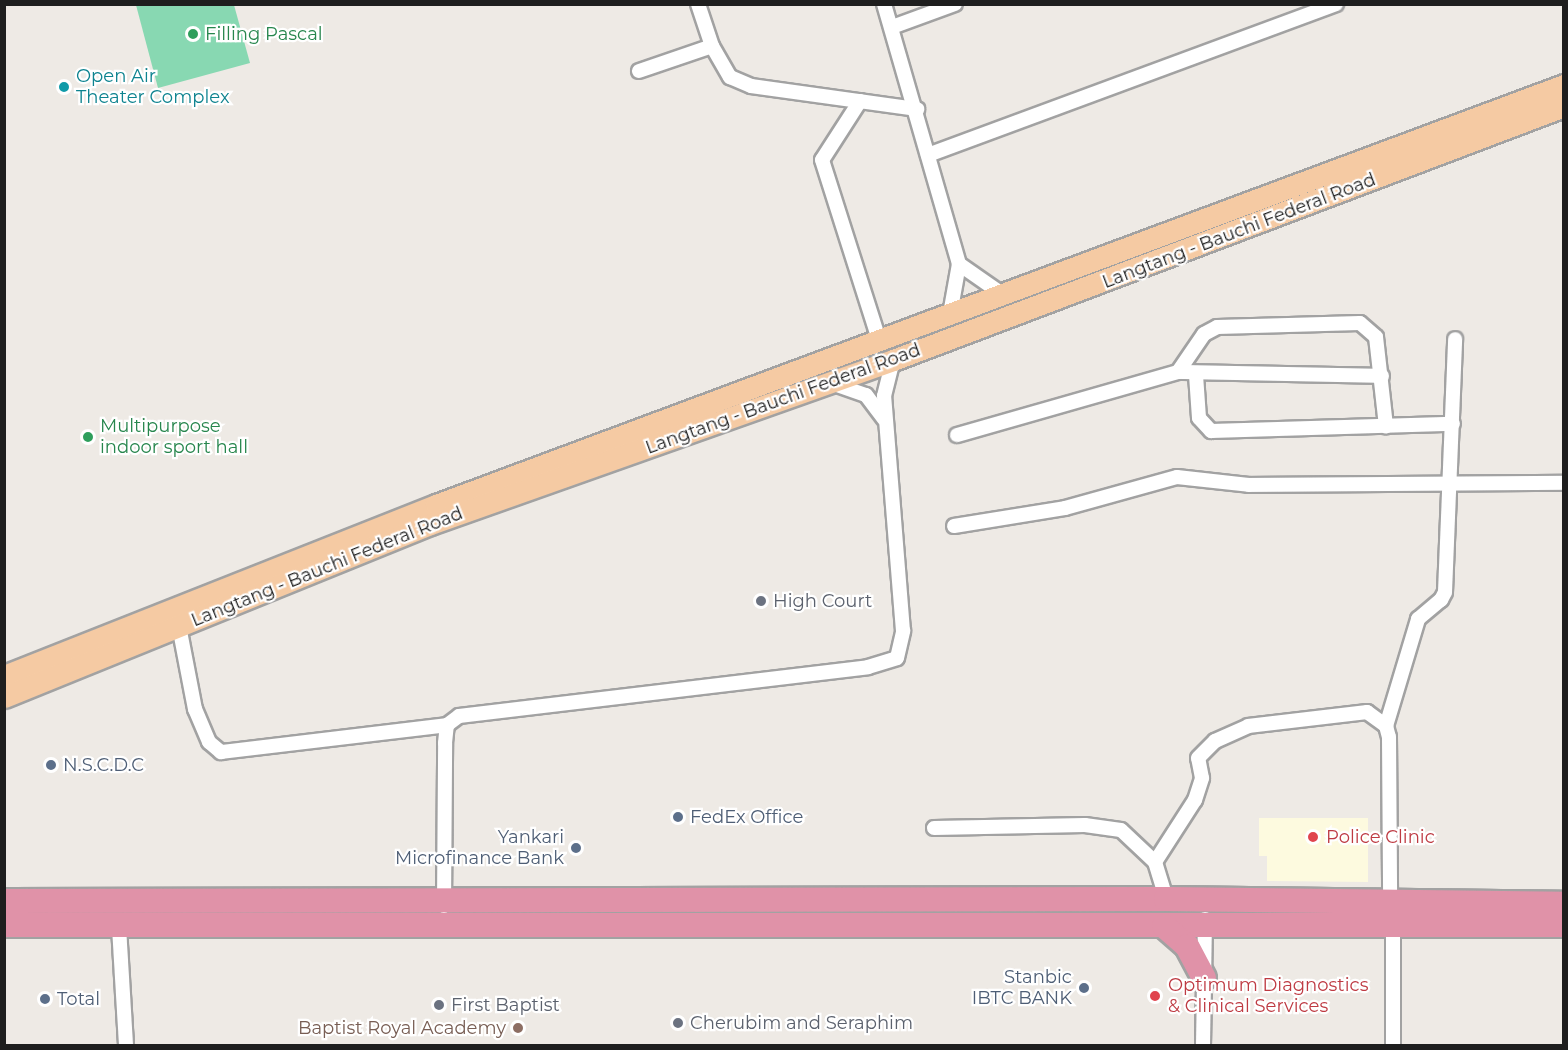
<!DOCTYPE html>
<html>
<head>
<meta charset="utf-8">
<style>
  body { margin:0 }
  #map { position:relative; width:1568px; height:1050px; overflow:hidden; background:#eeeae5; font-family:Montserrat,sans-serif }
  div>[style] { position:absolute }
  .education>* { inset:0; background:#fdfadf }
  .pitch>* { inset:0; background:#88d8b2 }
  .roads { filter:drop-shadow(2px 0 #a2a2a2) drop-shadow(-2px 0 #a2a2a2) drop-shadow(0 2px #a2a2a2) drop-shadow(0 -2px #a2a2a2) }
  .street>* { height:14px; margin:-7px; padding:0 7px; transform-origin:7px; border-radius:7px; background:#fff }
  .primary>* { height:21px; margin:-10.5px; padding:0 10.5px; transform-origin:10.5px; border-radius:10.5px; background:#f5caa3 }
  .highway>* { height:24px; margin:-12px; padding:0 12px; transform-origin:12px; border-radius:12px; background:#e092a8 }
  .dots>* { width:16px; height:16px; translate:-50% -50%; box-sizing:border-box; border:3px solid #fff; border-radius:50% }
  span { translate:-50% -50%; white-space:nowrap; text-align:center; line-height:1.15; -webkit-text-stroke:4.5px #fff; paint-order:stroke }
  .leisure-label { font-size:18px; color:#27864d }
  .left { translate:0 -50%; text-align:left }
  .culture-label { font-size:18px; color:#0d838f }
  .street-label { font-size:18px; color:#1e1e1e }
  .worship-label { font-size:18px; color:#5b616d }
  .service-label { font-size:18px; color:#4e5e75 }
  .right { translate:-100% -50%; text-align:right }
  .health-label { font-size:18px; color:#be3a42 }
  .education-label { font-size:18px; color:#785e54 }
  .frame { position:absolute; inset:0; border:6px solid #1e1e1e; pointer-events:none }
</style>
</head>
<body>
<div id="map">
  <div class="education">
    <div style="clip-path:polygon(1259px 818px,1368px 818px,1368px 882px,1267px 881px,1267px 856px,1259px 856px)"></div>
  </div>
  <div class="pitch">
    <div style="clip-path:polygon(136px 5px,234px 5px,250px 63px,158px 88px)"></div>
  </div>
  <div class="roads">
    <div class="street">
      <div style="left:698px;top:4px;width:44px;rotate:71.6deg"></div>
      <div style="left:712px;top:46px;width:36px;rotate:60deg"></div>
      <div style="left:730px;top:77px;width:23px;rotate:23deg"></div>
      <div style="left:751px;top:86px;width:168px;rotate:7.9deg"></div>
      <div style="left:884px;top:4px;width:271px;rotate:73.9deg"></div>
      <div style="left:959px;top:264px;width:51px;rotate:100.2deg"></div>
      <div style="left:892px;top:27px;width:67px;rotate:-20.1deg"></div>
      <div style="left:639px;top:71px;width:77px;rotate:-18.9deg"></div>
      <div style="left:860px;top:101px;width:70px;rotate:122.8deg"></div>
      <div style="left:822px;top:160px;width:189px;rotate:72.4deg"></div>
      <div style="left:928px;top:155px;width:435px;rotate:-20.3deg"></div>
      <div style="left:959px;top:264px;width:52px;rotate:34.9deg"></div>
      <div style="left:1178px;top:372px;width:46px;rotate:-55.6deg"></div>
      <div style="left:1204px;top:334px;width:15px;rotate:-28deg"></div>
      <div style="left:1217px;top:327px;width:143px;rotate:-1.6deg"></div>
      <div style="left:1360px;top:323px;width:21px;rotate:41deg"></div>
      <div style="left:1376px;top:337px;width:90px;rotate:83.6deg"></div>
      <div style="left:1196px;top:375px;width:43px;rotate:86deg"></div>
      <div style="left:1199px;top:418px;width:18px;rotate:47deg"></div>
      <div style="left:1211px;top:431px;width:242px;rotate:-1.7deg"></div>
      <div style="left:831px;top:383px;width:37px;rotate:19deg"></div>
      <div style="left:866px;top:395px;width:30px;rotate:53deg"></div>
      <div style="left:957px;top:435px;width:230px;rotate:-15.9deg"></div>
      <div style="left:1178px;top:372px;width:204px;rotate:1.1deg"></div>
      <div style="left:954px;top:526px;width:112px;rotate:-9.2deg"></div>
      <div style="left:1065px;top:508px;width:116px;rotate:-15.5deg"></div>
      <div style="left:1177px;top:477px;width:72px;rotate:6.3deg"></div>
      <div style="left:1249px;top:485px;width:315px;rotate:-0.4deg"></div>
      <div style="left:179px;top:626px;width:85px;rotate:79.1deg"></div>
      <div style="left:195px;top:709px;width:36px;rotate:67deg"></div>
      <div style="left:209px;top:742px;width:16px;rotate:40deg"></div>
      <div style="left:221px;top:752px;width:228px;rotate:-6.8deg"></div>
      <div style="left:1386px;top:726px;width:112px;rotate:-73.3deg"></div>
      <div style="left:1418px;top:619px;width:30px;rotate:-40deg"></div>
      <div style="left:1441px;top:600px;width:9px;rotate:-63deg"></div>
      <div style="left:1445px;top:592px;width:253px;rotate:-87.7deg"></div>
      <div style="left:934px;top:828px;width:151px;rotate:-1.1deg"></div>
      <div style="left:1085px;top:825px;width:36px;rotate:8deg"></div>
      <div style="left:1121px;top:830px;width:47px;rotate:43.3deg"></div>
      <div style="left:1155px;top:862px;width:39px;rotate:73deg"></div>
      <div style="left:1155px;top:862px;width:74px;rotate:-57.2deg"></div>
      <div style="left:1195px;top:800px;width:23px;rotate:-72deg"></div>
      <div style="left:1202px;top:778px;width:20px;rotate:-101deg"></div>
      <div style="left:1198px;top:758px;width:24px;rotate:-45deg"></div>
      <div style="left:1215px;top:741px;width:36px;rotate:-24deg"></div>
      <div style="left:1248px;top:726px;width:120px;rotate:-6.7deg"></div>
      <div style="left:1367px;top:712px;width:24px;rotate:36deg"></div>
      <div style="left:1386px;top:726px;width:11px;rotate:75deg"></div>
      <div style="left:1389px;top:737px;width:162px;rotate:89.6deg"></div>
      <div style="left:444px;top:906px;width:163px;rotate:-89.6deg"></div>
      <div style="left:445px;top:743px;width:18px;rotate:-84deg"></div>
      <div style="left:447px;top:725px;width:15px;rotate:-37deg"></div>
      <div style="left:459px;top:716px;width:412px;rotate:-6.8deg"></div>
      <div style="left:868px;top:667px;width:30px;rotate:-17deg"></div>
      <div style="left:897px;top:658px;width:28px;rotate:-77deg"></div>
      <div style="left:903px;top:631px;width:236px;rotate:-94.6deg"></div>
      <div style="left:884px;top:396px;width:37px;rotate:-76deg"></div>
      <div style="left:119px;top:927px;width:119px;rotate:86.6deg"></div>
      <div style="left:1203px;top:1046px;width:127px;rotate:-89.1deg"></div>
      <div style="left:1393px;top:1046px;width:120px;rotate:-90deg"></div>
    </div>
    <div class="primary">
      <div style="left:4px;top:676px;width:465px;rotate:-21.6deg"></div>
      <div style="left:436px;top:505px;width:1204px;rotate:-20.42deg"></div>
      <div style="left:4px;top:697px;width:460px;rotate:-22.1deg"></div>
      <div style="left:430px;top:524px;width:491px;rotate:-19.5deg"></div>
      <div style="left:893px;top:360px;width:717px;rotate:-20.73deg"></div>
    </div>
    <div class="highway">
      <div style="left:4px;top:901px;width:1162px;rotate:-0.1deg"></div>
      <div style="left:1166px;top:899px;width:398px;rotate:0.7deg"></div>
      <div style="left:4px;top:925px;width:1560px"></div>
      <div style="left:1164px;top:926px;width:30px;rotate:41deg"></div>
      <div style="left:1187px;top:946px;width:36px;rotate:62deg"></div>
    </div>
  </div>
  <div class="dots">
    <div style="left:193px;top:34px;background:#2e9e5b"></div>
    <div style="left:64px;top:87px;background:#0f9aa8"></div>
    <div style="left:88px;top:437px;background:#2e9e5b"></div>
    <div style="left:761px;top:601px;background:#6b7280"></div>
    <div style="left:51px;top:765px;background:#5c6f8a"></div>
    <div style="left:678px;top:817px;background:#5c6f8a"></div>
    <div style="left:1313px;top:837px;background:#e0444e"></div>
    <div style="left:576px;top:848px;background:#5c6f8a"></div>
    <div style="left:1084px;top:988px;background:#5c6f8a"></div>
    <div style="left:1155px;top:996px;background:#e0444e"></div>
    <div style="left:45px;top:999px;background:#5c6f8a"></div>
    <div style="left:439px;top:1005px;background:#6b7280"></div>
    <div style="left:678px;top:1023px;background:#6b7280"></div>
    <div style="left:518px;top:1028px;background:#8d6e63"></div>
  </div>
  <div class="leisure-label">
    <span class="left" style="left:205px;top:34px">Filling Pascal</span>
    <span class="left" style="left:100px;top:437px">Multipurpose<br>indoor sport hall</span>
  </div>
  <div class="culture-label">
    <span class="left" style="left:76px;top:87px">Open Air<br>Theater Complex</span>
  </div>
  <div class="street-label">
    <span style="left:1239px;top:231px;rotate:-21deg">Langtang - Bauchi Federal Road</span>
    <span style="left:783px;top:399px;rotate:-20deg">Langtang - Bauchi Federal Road</span>
    <span style="left:327px;top:567px;rotate:-22deg">Langtang - Bauchi Federal Road</span>
  </div>
  <div class="worship-label">
    <span class="left" style="left:773px;top:601px">High Court</span>
    <span class="left" style="left:451px;top:1005px">First Baptist</span>
    <span class="left" style="left:690px;top:1023px">Cherubim and Seraphim</span>
  </div>
  <div class="service-label">
    <span class="left" style="left:63px;top:765px">N.S.C.D.C</span>
    <span class="left" style="left:690px;top:817px">FedEx Office</span>
    <span class="right" style="left:564px;top:848px">Yankari<br>Microfinance Bank</span>
    <span class="right" style="left:1072px;top:988px">Stanbic<br>IBTC BANK</span>
    <span class="left" style="left:57px;top:999px">Total</span>
  </div>
  <div class="health-label">
    <span class="left" style="left:1326px;top:837px">Police Clinic</span>
    <span class="left" style="left:1168px;top:996px">Optimum Diagnostics<br>&amp; Clinical Services</span>
  </div>
  <div class="education-label">
    <span class="right" style="left:506px;top:1028px">Baptist Royal Academy</span>
  </div>
  <div class="frame"></div>
</div>
</body>
</html>
